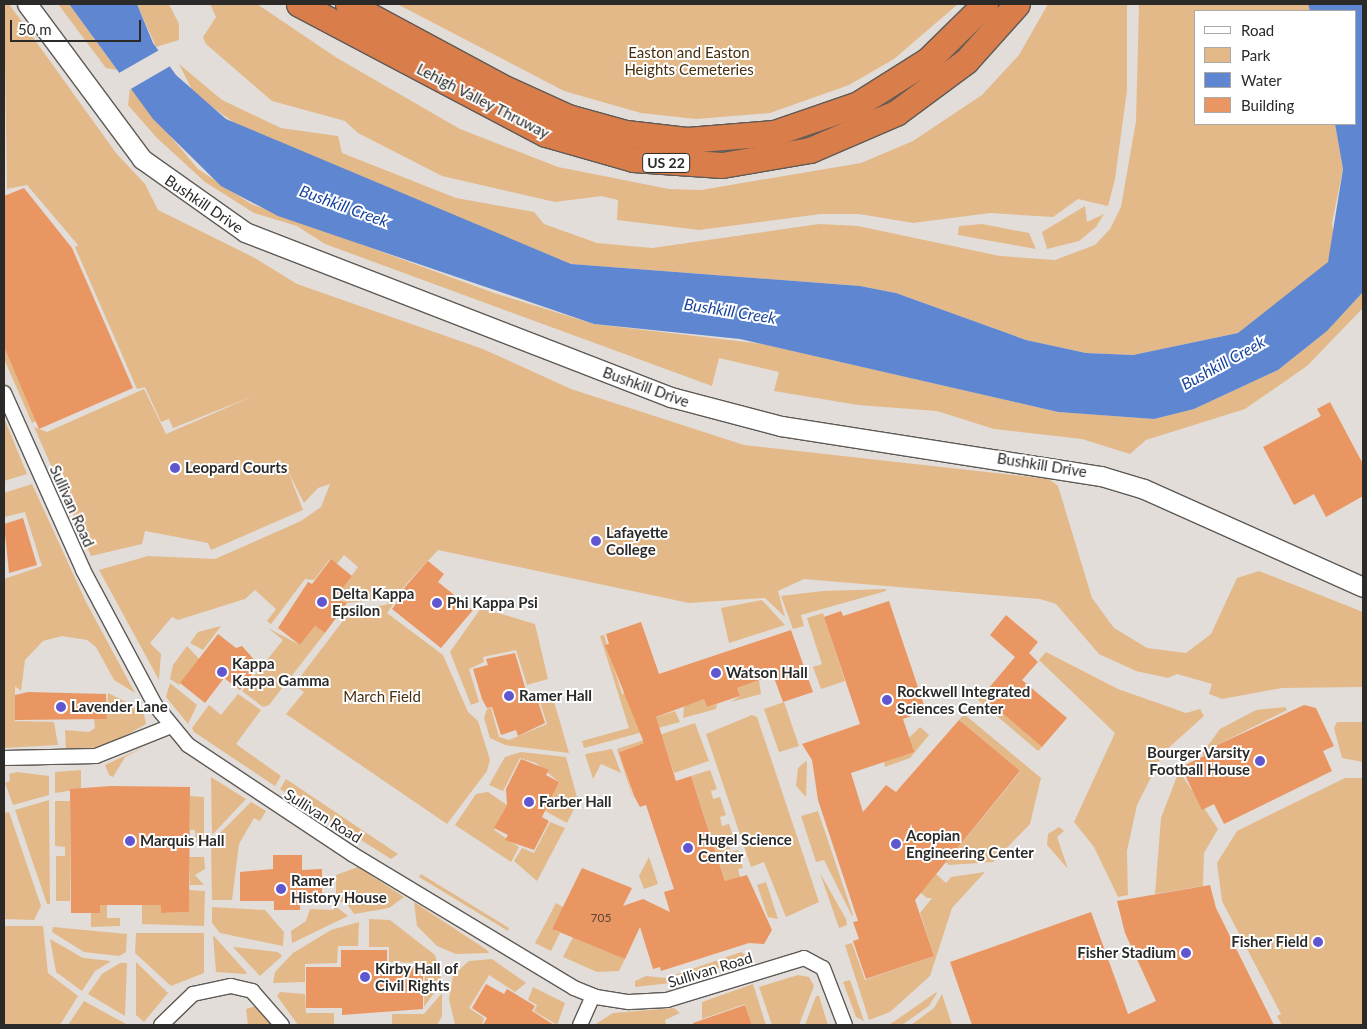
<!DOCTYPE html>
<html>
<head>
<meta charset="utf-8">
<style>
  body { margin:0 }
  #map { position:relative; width:1367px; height:1029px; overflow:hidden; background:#e2ddd8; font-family:Lato,sans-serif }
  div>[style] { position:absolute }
  .green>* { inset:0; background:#e3b989 }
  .water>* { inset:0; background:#5f87d1 }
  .pier>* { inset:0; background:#e2ddd8 }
  .building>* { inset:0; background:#e99662 }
  .roads { filter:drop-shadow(1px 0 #5e5a56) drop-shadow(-1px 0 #5e5a56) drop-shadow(0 1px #5e5a56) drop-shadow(0 -1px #5e5a56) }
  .street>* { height:14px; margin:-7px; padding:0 7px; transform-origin:7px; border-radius:7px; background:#fff }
  .secondary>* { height:19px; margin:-9.5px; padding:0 9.5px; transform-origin:9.5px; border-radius:9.5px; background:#fff }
  .highway>* { height:25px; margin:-12.5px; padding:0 12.5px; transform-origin:12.5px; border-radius:12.5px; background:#d97d4a }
  .dots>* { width:14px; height:14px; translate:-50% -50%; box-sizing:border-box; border:2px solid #fff; border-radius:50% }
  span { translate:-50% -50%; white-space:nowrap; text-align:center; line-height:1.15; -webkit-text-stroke:4px #fff; paint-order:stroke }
  .number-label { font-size:12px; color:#5a4536 }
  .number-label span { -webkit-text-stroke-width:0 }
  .shield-label span { padding:1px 4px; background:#fff; border:1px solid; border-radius:4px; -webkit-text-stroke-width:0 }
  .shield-label { font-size:14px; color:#2b2a28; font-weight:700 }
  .park-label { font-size:15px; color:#472e0c }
  .street-label { font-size:15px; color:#2b2a28 }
  .poi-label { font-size:15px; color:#2b2a28; font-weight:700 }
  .left { translate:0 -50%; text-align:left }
  .right { translate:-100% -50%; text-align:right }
  .water-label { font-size:16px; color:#18449c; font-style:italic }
  .frame { position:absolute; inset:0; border:5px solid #2b2a28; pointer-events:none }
  .legend { position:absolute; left:1194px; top:10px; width:162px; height:115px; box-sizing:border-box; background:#fff; border:1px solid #aaaaa9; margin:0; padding:6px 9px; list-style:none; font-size:15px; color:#2b2a28 }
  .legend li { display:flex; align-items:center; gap:10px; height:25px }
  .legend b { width:25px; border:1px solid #aaaaa9 }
  .scale { position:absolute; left:10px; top:20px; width:131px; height:22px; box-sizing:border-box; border:2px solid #2b2a28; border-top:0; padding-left:6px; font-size:15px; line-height:18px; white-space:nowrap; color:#2b2a28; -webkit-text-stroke:4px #fff; paint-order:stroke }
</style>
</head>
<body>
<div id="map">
  <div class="green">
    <div style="clip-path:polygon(4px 4px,9px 4px,116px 153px,145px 184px,158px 210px,253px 257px,297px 284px,483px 349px,571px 389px,744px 445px,1049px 479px,1058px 486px,1092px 598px,1114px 628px,1147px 648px,1186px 653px,1211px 634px,1237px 578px,1259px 571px,1363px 612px,1363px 687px,1282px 688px,1222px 699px,1209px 694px,1212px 684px,1177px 674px,1168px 678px,1136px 671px,1099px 654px,1056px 604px,1040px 599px,804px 579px,778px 591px,785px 617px,765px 598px,689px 603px,438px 550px,400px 591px,395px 589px,386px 599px,347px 603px,337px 596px,358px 567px,344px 555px,337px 564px,330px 559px,314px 580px,305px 579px,271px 624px,267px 621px,276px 609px,255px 590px,245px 599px,178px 620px,172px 617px,150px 643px,161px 654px,159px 680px,99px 570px,148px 556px,215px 559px,301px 521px,321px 507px,330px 484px,318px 488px,304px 503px,288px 471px,303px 510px,211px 550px,208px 543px,145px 531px,142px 544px,91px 556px,34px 427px,47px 432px,144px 389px,166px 434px,256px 395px,173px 428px,169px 419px,161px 422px,145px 387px,137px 389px,75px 247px,78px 245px,27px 185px,7px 189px)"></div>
    <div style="clip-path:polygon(58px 4px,69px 4px,117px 70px,106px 68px)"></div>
    <div style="clip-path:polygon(137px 4px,169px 4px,179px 24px,179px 40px,156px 47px)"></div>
    <div style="clip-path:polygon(210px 4px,257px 4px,337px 58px,460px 129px,558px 167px,669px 189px,701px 190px,861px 163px,913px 141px,982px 95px,1019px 55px,1048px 4px,1127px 4px,1127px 90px,1115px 179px,1108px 206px,1078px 199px,1053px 217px,990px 213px,913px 223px,859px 214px,821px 214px,699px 230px,617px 220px,618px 200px,601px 196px,555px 202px,442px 176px,358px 133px,345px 121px,272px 101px,206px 44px,203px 37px,216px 17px)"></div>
    <div style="clip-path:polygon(397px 4px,958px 4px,894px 59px,849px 85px,770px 113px,696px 119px,641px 113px,564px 91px)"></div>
    <div style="clip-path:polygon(1139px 4px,1308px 4px,1310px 11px,1196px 11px,1196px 124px,1335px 124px,1343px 169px,1332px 223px,1335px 242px,1328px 262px,1312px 277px,1238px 333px,1133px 355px,1086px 353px,1026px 340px,896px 293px,860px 286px,571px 264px,243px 129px,194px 94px,179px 64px,222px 100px,281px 128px,338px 136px,342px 153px,456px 198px,534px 212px,544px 224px,597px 243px,652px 248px,819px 224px,858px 226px,1000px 256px,1055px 260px,1095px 245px,1110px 229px,1121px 207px,1136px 121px)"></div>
    <div style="clip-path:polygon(130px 88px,198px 169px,251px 204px,494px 293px,594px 324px,763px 344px,1058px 412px,1154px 419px,1194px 409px,1278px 370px,1327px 331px,1363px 292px,1363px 308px,1307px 366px,1245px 409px,1146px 440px,1130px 454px,1082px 439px,994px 429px,937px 411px,858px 405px,774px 391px,779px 372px,719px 358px,712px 386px,325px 244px,297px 226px,254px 213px,205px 182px,157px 138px,128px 105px)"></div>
    <div style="clip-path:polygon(1085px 206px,1087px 222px,1104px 214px,1096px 227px,1079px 241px,1047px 249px,1042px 232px)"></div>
    <div style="clip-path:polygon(982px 224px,1029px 233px,1036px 249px,958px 235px,959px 226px)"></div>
    <div style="clip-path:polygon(4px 347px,36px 421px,32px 423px,4px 359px)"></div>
    <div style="clip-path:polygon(4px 418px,27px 474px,4px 481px)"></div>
    <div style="clip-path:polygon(32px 484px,86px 602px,135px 693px,114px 680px,96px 647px,87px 640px,62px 636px,43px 641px,25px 660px,21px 691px,15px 686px,15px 721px,54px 722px,58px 745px,4px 748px,4px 579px,42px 566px,25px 512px,4px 517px,4px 493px)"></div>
    <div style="clip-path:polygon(823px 591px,886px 589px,886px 591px,801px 615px,804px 626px,793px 629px,781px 596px)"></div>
    <div style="clip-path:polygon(394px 596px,397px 599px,387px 613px,443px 655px,468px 712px,478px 721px,490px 760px,487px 771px,447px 824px,286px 714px,304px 692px,294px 685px,352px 609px,386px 605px)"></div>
    <div style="clip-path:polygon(762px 600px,785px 625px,729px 643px,721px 608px)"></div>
    <div style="clip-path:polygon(481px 608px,535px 624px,548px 679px,527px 685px,516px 650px,483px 657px,484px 662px,469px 669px,479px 702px,471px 705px,450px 652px)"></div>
    <div style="clip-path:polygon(823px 613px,845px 681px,821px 689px,813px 667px,822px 664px,807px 618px)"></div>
    <div style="clip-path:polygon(221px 626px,203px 650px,190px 643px,198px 632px)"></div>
    <div style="clip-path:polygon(315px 626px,325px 633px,269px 705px,263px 707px,242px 691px,283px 640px,268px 628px,300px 645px)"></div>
    <div style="clip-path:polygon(604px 635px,622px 694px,626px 693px,645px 721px,675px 711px,680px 722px,584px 748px,582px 741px,629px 728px,600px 636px)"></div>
    <div style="clip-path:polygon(187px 646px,199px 659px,179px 685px,170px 679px,173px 665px)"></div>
    <div style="clip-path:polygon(1046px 652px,1118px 689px,1186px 713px,1200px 709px,1204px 716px,1164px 752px,1137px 805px,1127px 851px,1128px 895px,1118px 897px,1094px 847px,1074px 822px,1115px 733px,1039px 660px)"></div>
    <div style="clip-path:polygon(759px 680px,761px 694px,731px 702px,740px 696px,737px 688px)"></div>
    <div style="clip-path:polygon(170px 683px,197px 705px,188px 724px,166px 697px)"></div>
    <div style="clip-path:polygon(108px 693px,143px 710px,146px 724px,107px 746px,66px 751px,65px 730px,89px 732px,95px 728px,94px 719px,107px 719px)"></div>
    <div style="clip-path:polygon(238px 694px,261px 710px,236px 744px,281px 776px,275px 786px,194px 732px,192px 728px,209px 705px,221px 715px)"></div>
    <div style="clip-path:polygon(982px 696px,1042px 747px,1038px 751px,978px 700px)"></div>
    <div style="clip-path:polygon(553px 698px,569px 753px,505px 745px,490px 738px,484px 718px,487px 709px,491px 708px,499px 737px,509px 740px,547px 724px,540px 702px)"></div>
    <div style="clip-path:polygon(704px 699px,707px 707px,717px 704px,716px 709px,683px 718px,684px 706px)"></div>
    <div style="clip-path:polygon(784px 702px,799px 746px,779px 752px,764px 709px)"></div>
    <div style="clip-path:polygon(1285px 707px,1287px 710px,1203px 752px,1220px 729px,1256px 710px)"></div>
    <div style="clip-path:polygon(964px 714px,1041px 778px,1030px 824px,993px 862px,949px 865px,946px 862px,1020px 772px,959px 720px)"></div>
    <div style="clip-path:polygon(752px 715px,757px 717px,819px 902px,786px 917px,764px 862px,751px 867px,706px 734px)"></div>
    <div style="clip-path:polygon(1337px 722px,1363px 722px,1363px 762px,1342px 758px,1334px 728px)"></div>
    <div style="clip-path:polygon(695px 723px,709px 761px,674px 773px,662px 737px,620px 751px,634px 801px,617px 749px)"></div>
    <div style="clip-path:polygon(920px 727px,929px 735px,910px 758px,885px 767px,884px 762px)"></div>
    <div style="clip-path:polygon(146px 746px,125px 757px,113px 777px,109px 775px,105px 765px)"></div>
    <div style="clip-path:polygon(612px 749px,621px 773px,601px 764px,593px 779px,585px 754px)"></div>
    <div style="clip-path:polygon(521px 752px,566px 757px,578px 801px,567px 823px,545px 811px,559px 782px,536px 763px,520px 758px,503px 791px,489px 785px,505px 757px)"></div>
    <div style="clip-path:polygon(806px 761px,807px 763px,806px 797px,796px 786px,798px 768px)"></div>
    <div style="clip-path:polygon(81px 770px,81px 789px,55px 793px,55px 772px)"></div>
    <div style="clip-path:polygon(710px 770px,717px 789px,711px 791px,713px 799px,720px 797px,726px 815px,720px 817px,722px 826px,729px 824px,735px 842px,728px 844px,731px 852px,738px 850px,743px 868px,738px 869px,740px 877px,729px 892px,691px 776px)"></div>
    <div style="clip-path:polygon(1179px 771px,1218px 829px,1204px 853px,1203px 886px,1155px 894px,1161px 818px)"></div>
    <div style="clip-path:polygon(17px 772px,49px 776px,49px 795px,13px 805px,5px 783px,10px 781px,9px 774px)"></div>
    <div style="clip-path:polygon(211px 777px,246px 799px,212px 835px)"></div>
    <div style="clip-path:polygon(1345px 778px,1363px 778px,1363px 1025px,1282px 1025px,1277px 1016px,1281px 1014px,1222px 901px,1217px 863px,1237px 831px)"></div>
    <div style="clip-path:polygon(286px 779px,398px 854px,391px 859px,280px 789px)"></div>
    <div style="clip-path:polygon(488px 792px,507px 805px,494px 830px,519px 847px,511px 862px,455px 825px,476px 794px)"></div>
    <div style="clip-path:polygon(190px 796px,204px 797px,204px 843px,196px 842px,195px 830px,190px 830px)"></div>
    <div style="clip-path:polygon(49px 800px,50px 904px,47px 904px,15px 810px)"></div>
    <div style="clip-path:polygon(55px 801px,70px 801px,70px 901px,56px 901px,56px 856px,65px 856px,65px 847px,55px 846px)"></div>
    <div style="clip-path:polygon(251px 802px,266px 811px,260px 821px,254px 818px,239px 844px,232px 900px,212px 900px,211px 842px)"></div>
    <div style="clip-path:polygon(818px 811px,853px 915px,852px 916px,824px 860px,816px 862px,801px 816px)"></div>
    <div style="clip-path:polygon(9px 812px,41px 906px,34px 920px,4px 919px,4px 813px)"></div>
    <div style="clip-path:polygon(550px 822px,565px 828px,537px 881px,514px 861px,522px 848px,534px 853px)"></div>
    <div style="clip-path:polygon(1059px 827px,1064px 831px,1057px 837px,1068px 869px,1047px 845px,1048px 834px)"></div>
    <div style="clip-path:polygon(189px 857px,204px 857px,205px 869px,195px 875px,204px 885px,190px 885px)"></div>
    <div style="clip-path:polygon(649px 857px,658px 884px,644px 889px,639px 876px)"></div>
    <div style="clip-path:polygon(358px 867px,404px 897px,389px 908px,354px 914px,347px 904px,336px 900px,336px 875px)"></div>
    <div style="clip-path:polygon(985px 872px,952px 908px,930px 976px,890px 1012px,869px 1020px,845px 945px,852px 943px,865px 980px,934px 956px,920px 913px,932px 898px,927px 898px,904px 879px,936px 874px,946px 883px,951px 877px)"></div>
    <div style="clip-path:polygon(820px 873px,846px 919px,847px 925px,839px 928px)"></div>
    <div style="clip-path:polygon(421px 874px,509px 928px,508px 931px,419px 877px)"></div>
    <div style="clip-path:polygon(766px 882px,778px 919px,768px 917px,757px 885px)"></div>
    <div style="clip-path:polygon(189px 890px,205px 891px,204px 926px,142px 924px,142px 905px,161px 901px,162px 913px,189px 912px)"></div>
    <div style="clip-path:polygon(100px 902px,107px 905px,107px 918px,120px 918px,120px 926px,91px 927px,91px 913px,100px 913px)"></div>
    <div style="clip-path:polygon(414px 902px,487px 950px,489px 953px,456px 954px,437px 946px,417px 926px)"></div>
    <div style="clip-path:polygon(556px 903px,563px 907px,552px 929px,560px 933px,551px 951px,535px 943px)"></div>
    <div style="clip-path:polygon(334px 905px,348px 916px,292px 943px,291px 931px,306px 921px,310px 909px,334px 910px)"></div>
    <div style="clip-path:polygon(212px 907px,265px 910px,284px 932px,283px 946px,220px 933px,212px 923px)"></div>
    <div style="clip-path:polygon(369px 919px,390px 920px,435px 955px,442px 982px,424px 1007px,425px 963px,389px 962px,389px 947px,369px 947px)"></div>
    <div style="clip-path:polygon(359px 922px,358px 946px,338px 946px,337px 963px,305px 964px,305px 982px,273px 983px,275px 972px,293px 953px,331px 930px)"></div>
    <div style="clip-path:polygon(4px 926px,43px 926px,48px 973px,78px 996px,60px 1025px,4px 1025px)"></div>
    <div style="clip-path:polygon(53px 927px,127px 934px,126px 952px,119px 956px,84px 952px,52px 932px)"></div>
    <div style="clip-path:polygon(136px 933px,204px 933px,204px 973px,171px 986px,135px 953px)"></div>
    <div style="clip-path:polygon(213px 935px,247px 973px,245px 974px,216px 972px)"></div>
    <div style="clip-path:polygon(574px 935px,625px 959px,619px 971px,597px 972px,563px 957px)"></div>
    <div style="clip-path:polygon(50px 939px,83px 958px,111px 961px,95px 971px,82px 991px,56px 972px)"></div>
    <div style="clip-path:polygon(233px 947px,278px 952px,282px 956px,260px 976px)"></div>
    <div style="clip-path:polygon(741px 952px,749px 957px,680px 982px,635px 987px,635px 981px,646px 976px,666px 978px)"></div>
    <div style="clip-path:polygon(492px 959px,526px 983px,515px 992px,489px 975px,469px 1008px,484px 1018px,482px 1025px,455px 1025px,449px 999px,453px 975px,469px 961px)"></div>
    <div style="clip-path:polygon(136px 962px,168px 993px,144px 1022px,136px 1015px)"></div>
    <div style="clip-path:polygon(120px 963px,127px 963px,125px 1016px,88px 994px,102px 974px)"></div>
    <div style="clip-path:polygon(798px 975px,809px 977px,814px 986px,799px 1025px,772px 1025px,759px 987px)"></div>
    <div style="clip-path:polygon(850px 980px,864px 1021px,856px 1017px,843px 982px)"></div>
    <div style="clip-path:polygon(753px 984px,766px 1025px,752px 1025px,745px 1004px,702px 1019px,702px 1002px)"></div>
    <div style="clip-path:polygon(533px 987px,565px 1003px,557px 1025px,534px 1011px,537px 1005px,528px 1000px)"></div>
    <div style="clip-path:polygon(938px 991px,929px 1006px,902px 1025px,889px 1025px)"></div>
    <div style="clip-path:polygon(280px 992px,305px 994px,306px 1013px,334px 1013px,334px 1025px,298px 1025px,277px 996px)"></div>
    <div style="clip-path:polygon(442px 993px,442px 1016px,437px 1025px,392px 1025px,392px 1014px,424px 1014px)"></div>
    <div style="clip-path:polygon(942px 994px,952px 1025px,911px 1025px,934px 1008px)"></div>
    <div style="clip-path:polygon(816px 996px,819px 996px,828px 1025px,805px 1025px)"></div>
    <div style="clip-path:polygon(84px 1001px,126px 1024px,126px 1025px,68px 1025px)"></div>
    <div style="clip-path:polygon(256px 1006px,264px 1015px,271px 1025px,248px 1025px,246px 1009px)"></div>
    <div style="clip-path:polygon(674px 1008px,680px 1013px,665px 1020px,666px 1025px,594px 1025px,613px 1013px)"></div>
  </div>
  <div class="water">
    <div style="clip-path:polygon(69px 4px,137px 4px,153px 43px,176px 75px,226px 119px,571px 264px,860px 286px,896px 293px,1026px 340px,1086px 353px,1133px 355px,1238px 333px,1328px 262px,1343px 169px,1335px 124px,1356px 124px,1356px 11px,1310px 11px,1308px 4px,1363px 4px,1363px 292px,1327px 331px,1278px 370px,1194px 409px,1154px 419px,1058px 412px,740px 339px,594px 324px,278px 216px,221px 186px,153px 119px)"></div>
  </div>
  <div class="pier">
    <div style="clip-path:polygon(161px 49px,172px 65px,129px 90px,119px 73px)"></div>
  </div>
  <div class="building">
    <div style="clip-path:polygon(24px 188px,72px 248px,133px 388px,39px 429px,4px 347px,4px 196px)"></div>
    <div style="clip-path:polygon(1330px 402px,1363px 464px,1363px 496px,1326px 517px,1314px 494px,1294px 505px,1263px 447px,1321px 416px,1317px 409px)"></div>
    <div style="clip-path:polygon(23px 518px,37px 565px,9px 573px,4px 524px)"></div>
    <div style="clip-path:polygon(331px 559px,352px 576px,335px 598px,347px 603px,325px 633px,315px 626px,300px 645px,278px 628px,308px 582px,312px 584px)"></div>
    <div style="clip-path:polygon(428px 561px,444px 574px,438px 582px,473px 610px,441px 648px,392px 609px,401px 597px,398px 595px)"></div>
    <div style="clip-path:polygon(889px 601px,926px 711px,903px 719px,914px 752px,851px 773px,863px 812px,886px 785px,896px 792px,959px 720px,1020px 771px,915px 900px,934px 956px,866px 979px,853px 941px,859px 939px,853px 922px,858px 921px,818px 800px,812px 760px,802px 744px,860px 724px,824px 617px,841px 611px,843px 616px)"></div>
    <div style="clip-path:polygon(1006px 615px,1038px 642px,1029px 653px,1038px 662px,1022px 680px,1067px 718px,1042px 747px,982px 696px,1015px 657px,990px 635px)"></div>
    <div style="clip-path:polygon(641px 622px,659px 674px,791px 630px,813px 692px,783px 702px,773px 675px,737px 688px,740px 696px,707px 707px,704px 699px,656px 717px,676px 781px,691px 776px,725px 881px,747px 875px,772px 930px,764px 944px,749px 943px,661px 971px,660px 967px,653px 969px,640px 927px,625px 959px,552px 929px,582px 868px,632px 888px,623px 906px,643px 899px,670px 912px,664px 892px,674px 889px,646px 805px,640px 807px,634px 796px,619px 752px,644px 743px,605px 645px,609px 644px,606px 634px)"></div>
    <div style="clip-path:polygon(218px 634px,236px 648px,242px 646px,259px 665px,240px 690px,224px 678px,205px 703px,180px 683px)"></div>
    <div style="clip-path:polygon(515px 653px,527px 694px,535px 692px,545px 723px,518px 736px,516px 730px,501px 735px,492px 707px,487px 708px,482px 699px,473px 669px,488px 665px,486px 659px)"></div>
    <div style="clip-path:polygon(28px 692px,106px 694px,107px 719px,15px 720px,15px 695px)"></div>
    <div style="clip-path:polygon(1304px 705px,1316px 708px,1334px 746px,1323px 751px,1332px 771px,1224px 824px,1214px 804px,1202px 810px,1181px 767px,1204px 756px,1202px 752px)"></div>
    <div style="clip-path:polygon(521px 759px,549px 770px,546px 775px,559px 782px,542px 817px,549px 821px,534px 850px,505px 840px,508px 835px,494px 828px,507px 805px,506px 789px)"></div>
    <div style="clip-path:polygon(111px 786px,190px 787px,189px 912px,161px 913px,161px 905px,100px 905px,100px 913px,71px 913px,70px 789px)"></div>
    <div style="clip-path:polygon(273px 855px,302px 855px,302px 870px,322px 869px,322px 900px,300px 900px,300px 910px,274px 910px,274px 901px,240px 901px,240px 872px,273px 869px)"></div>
    <div style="clip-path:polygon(1210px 885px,1216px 908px,1274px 1025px,972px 1025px,950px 962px,1091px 912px,1128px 1014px,1156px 1001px,1125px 933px,1117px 901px)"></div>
    <div style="clip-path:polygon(341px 950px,387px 950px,387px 966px,423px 966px,423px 1009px,342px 1015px,342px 1008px,306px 1008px,306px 967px,341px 967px)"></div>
    <div style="clip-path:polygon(486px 984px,504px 994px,507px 989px,535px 1006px,532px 1011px,554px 1025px,483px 1025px,487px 1018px,472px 1008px)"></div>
    <div style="clip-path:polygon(745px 1005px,752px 1025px,694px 1025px,693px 1023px)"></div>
  </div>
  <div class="roads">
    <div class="street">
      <div style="left:4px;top:393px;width:194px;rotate:65.9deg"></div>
      <div style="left:83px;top:570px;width:153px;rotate:61.9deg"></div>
      <div style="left:155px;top:705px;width:52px;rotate:50.5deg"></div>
      <div style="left:188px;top:745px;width:197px;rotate:33.6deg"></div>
      <div style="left:352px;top:854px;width:259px;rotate:31.1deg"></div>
      <div style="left:574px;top:988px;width:24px;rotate:22deg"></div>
      <div style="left:596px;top:997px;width:33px;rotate:9deg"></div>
      <div style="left:629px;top:1002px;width:38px;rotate:-3deg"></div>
      <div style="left:667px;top:1000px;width:143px;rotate:-17deg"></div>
      <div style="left:804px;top:958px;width:21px;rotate:28deg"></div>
      <div style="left:823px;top:968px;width:61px;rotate:68.9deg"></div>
      <div style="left:4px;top:758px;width:92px;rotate:-1.2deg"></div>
      <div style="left:96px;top:756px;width:79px;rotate:-21.7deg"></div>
      <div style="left:161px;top:1025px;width:45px;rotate:-44.1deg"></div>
      <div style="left:193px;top:994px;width:39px;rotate:-12deg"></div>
      <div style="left:231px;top:986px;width:22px;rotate:13deg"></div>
      <div style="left:252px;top:991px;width:45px;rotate:48.6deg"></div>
      <div style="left:580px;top:1025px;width:32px;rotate:-66deg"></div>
    </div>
    <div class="secondary">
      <div style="left:27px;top:4px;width:193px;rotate:53.4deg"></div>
      <div style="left:142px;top:159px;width:126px;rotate:35.3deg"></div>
      <div style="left:245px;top:232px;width:457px;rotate:21.2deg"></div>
      <div style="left:671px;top:397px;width:114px;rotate:14.8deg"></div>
      <div style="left:781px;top:426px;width:324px;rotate:8.9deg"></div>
      <div style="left:1101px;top:476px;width:45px;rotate:16.8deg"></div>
      <div style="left:1144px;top:489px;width:240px;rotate:24.1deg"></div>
    </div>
    <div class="highway">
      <div style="left:299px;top:4px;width:279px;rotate:27.8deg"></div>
      <div style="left:546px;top:134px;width:91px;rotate:16deg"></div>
      <div style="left:633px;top:159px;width:89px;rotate:3.9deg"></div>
      <div style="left:722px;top:165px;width:89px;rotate:-9.7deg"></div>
      <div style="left:810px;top:150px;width:94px;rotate:-23.3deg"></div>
      <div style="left:896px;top:113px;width:87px;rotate:-36.6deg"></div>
      <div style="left:966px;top:61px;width:76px;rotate:-48.2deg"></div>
      <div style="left:348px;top:4px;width:173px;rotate:28.3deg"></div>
      <div style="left:500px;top:86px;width:75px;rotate:24.5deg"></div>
      <div style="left:568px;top:117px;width:60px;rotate:15.4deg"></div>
      <div style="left:626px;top:133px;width:61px;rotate:6.5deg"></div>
      <div style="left:687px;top:140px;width:87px;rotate:-4.6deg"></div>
      <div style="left:774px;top:133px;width:89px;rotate:-19deg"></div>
      <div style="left:858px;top:104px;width:83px;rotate:-32.2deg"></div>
      <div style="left:928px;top:60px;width:80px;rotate:-44.5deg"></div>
    </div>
  </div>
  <div class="dots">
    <div style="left:175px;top:468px;background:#6057d0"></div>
    <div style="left:596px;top:541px;background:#6057d0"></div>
    <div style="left:322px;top:602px;background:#6057d0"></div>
    <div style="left:437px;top:603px;background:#6057d0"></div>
    <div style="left:222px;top:672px;background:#6057d0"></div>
    <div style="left:716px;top:673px;background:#6057d0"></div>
    <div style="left:509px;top:696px;background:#6057d0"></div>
    <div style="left:887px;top:700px;background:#6057d0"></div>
    <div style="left:61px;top:707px;background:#6057d0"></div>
    <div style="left:1260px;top:761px;background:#6057d0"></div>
    <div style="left:529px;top:802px;background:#6057d0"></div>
    <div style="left:130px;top:841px;background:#6057d0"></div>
    <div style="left:896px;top:844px;background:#6057d0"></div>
    <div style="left:688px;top:848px;background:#6057d0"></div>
    <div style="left:281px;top:889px;background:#6057d0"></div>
    <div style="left:1318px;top:942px;background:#6057d0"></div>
    <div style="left:1186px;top:953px;background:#6057d0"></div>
    <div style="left:365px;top:977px;background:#6057d0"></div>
  </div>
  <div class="number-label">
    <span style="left:601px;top:918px">705</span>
  </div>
  <div class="shield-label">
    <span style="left:666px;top:163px">US 22</span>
  </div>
  <div class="park-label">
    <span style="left:689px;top:61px">Easton and Easton<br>Heights Cemeteries</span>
    <span style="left:382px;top:697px">March Field</span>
  </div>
  <div class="street-label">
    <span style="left:483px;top:101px;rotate:27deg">Lehigh Valley Thruway</span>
    <span style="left:204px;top:204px;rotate:34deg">Bushkill Drive</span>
    <span style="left:646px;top:387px;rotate:20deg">Bushkill Drive</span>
    <span style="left:1042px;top:465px;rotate:9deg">Bushkill Drive</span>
    <span style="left:72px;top:506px;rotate:66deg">Sullivan Road</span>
    <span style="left:323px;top:816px;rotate:32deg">Sullivan Road</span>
    <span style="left:710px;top:970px;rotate:-17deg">Sullivan Road</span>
  </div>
  <div class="poi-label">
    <span class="left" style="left:185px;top:468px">Leopard Courts</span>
    <span class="left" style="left:606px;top:541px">Lafayette<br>College</span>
    <span class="left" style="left:332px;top:602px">Delta Kappa<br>Epsilon</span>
    <span class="left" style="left:447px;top:603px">Phi Kappa Psi</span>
    <span class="left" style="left:232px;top:672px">Kappa<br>Kappa Gamma</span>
    <span class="left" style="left:726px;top:673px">Watson Hall</span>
    <span class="left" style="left:897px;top:700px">Rockwell Integrated<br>Sciences Center</span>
    <span class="left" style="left:519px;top:696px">Ramer Hall</span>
    <span class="left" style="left:71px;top:707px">Lavender Lane</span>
    <span class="right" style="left:1250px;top:761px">Bourger Varsity<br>Football House</span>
    <span class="left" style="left:539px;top:802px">Farber Hall</span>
    <span class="left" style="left:906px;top:844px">Acopian<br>Engineering Center</span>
    <span class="left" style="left:698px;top:848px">Hugel Science<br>Center</span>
    <span class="left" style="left:140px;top:841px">Marquis Hall</span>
    <span class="left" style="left:291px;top:889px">Ramer<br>History House</span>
    <span class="right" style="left:1308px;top:942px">Fisher Field</span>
    <span class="right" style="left:1176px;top:953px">Fisher Stadium</span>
    <span class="left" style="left:375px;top:977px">Kirby Hall of<br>Civil Rights</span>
  </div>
  <div class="water-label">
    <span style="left:344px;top:206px;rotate:20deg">Bushkill Creek</span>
    <span style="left:730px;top:311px;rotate:9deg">Bushkill Creek</span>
    <span style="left:1223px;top:363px;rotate:-29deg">Bushkill Creek</span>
  </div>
  <div class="frame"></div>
  <ul class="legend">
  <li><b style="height:6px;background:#fff"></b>Road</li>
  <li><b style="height:14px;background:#e3b989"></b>Park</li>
  <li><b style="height:14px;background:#5f87d1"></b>Water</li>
  <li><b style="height:14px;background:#e99662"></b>Building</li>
  </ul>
  <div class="scale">50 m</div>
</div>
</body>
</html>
